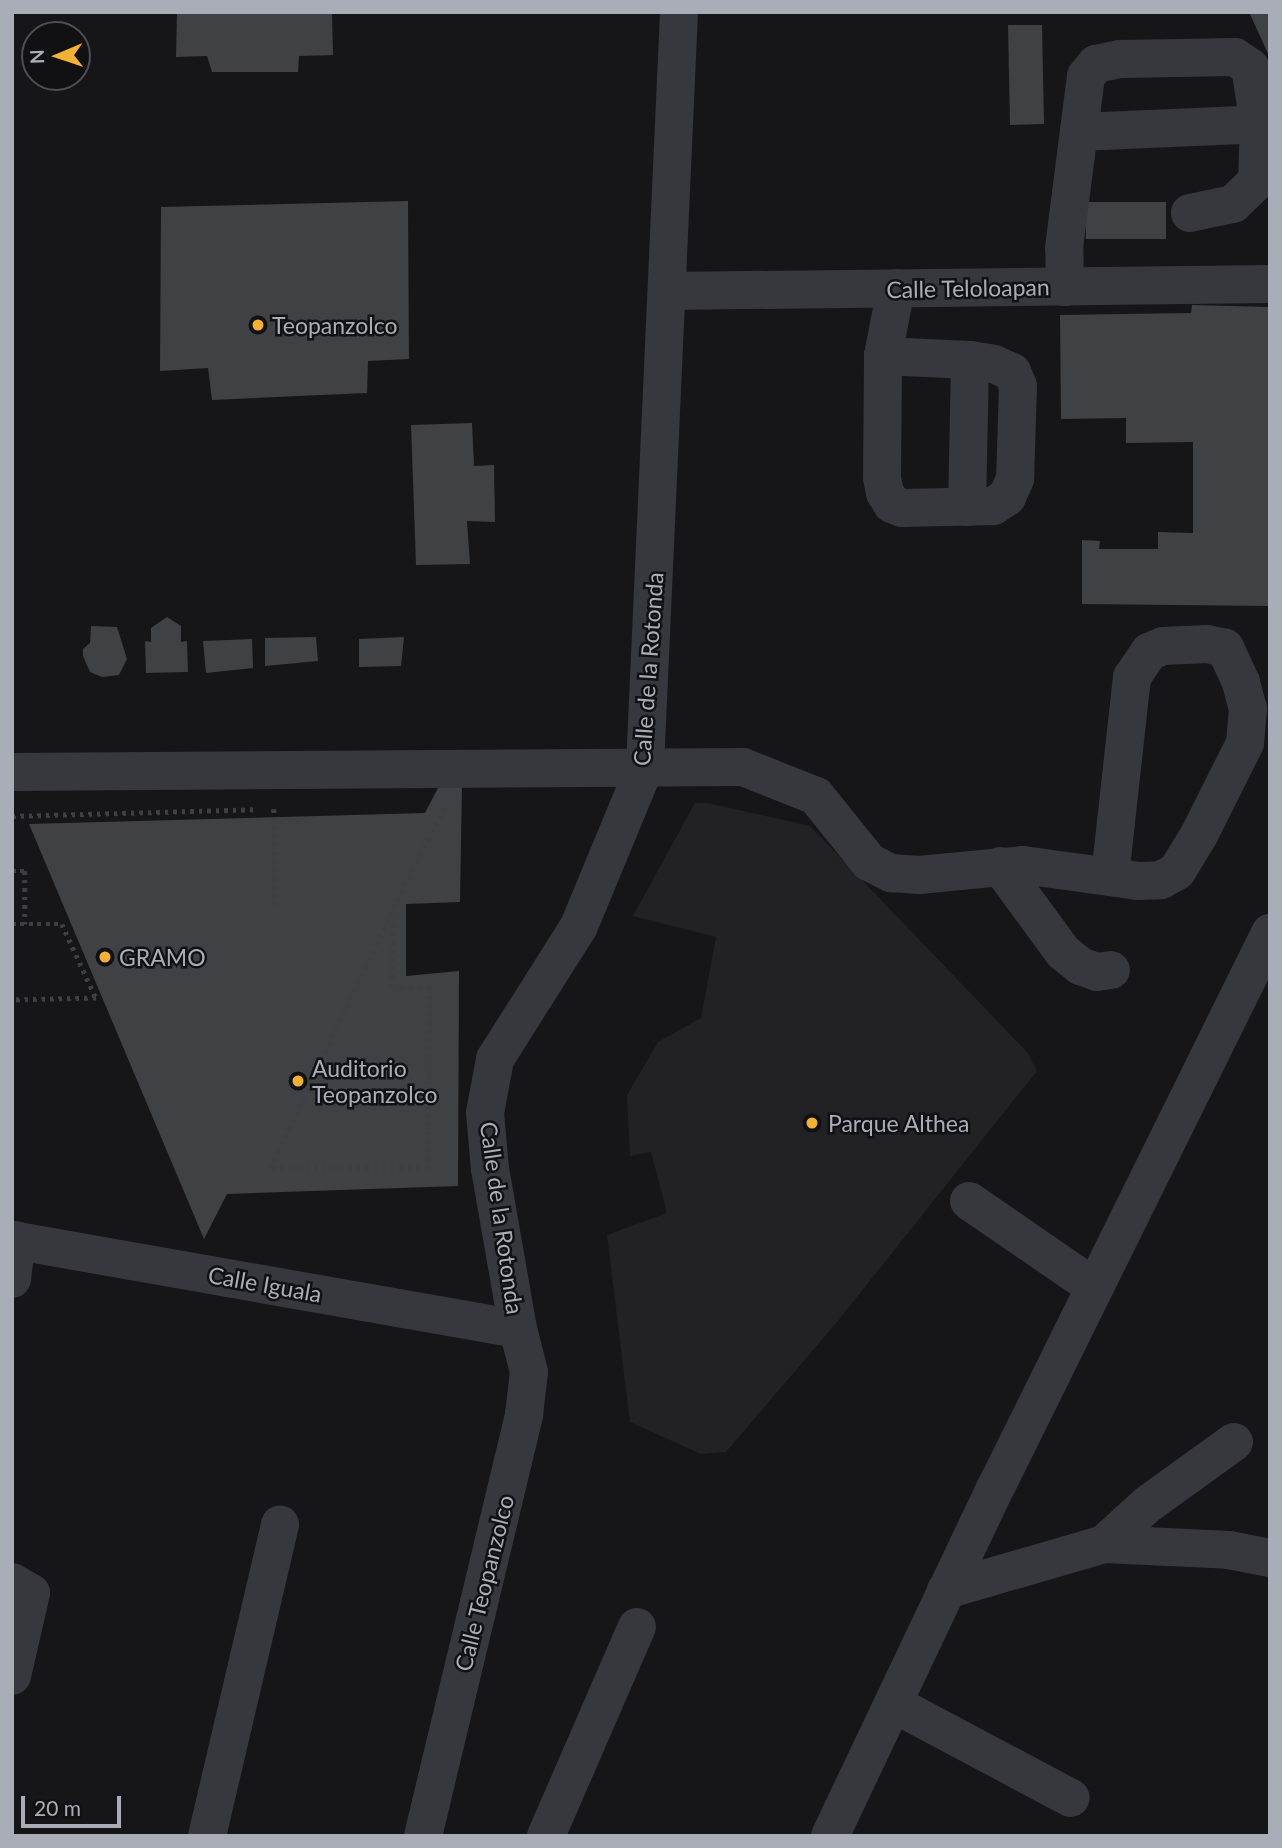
<!DOCTYPE html>
<html>
<head>
<meta charset="utf-8">
<style>
  body { margin:0 }
  #map { position:relative; width:1282px; height:1848px; overflow:hidden; background:#161618; font-family:Lato,sans-serif }
  div>[style] { position:absolute }
  .built>* { inset:0; background:#222225 }
  .building>* { inset:0; background:#404145 }
  .path>* { height:4.5px; margin-top:-2.25px; transform-origin:0; background:repeating-linear-gradient(90deg,#3d3f44 0 3.5px,transparent 0 8.5px) }
  .minor>* { height:38px; margin:-19px; padding:0 19px; transform-origin:19px; border-radius:19px; background:#37383d }
  .dots>* { width:19px; height:19px; translate:-50% -50%; box-sizing:border-box; border:4px solid #111113; border-radius:50% }
  span { translate:-50% -50%; white-space:nowrap; text-align:center; line-height:1.15; -webkit-text-stroke:5px #111113; paint-order:stroke }
  .street-label { font-size:23px; color:#a8adb8 }
  .poi-label { font-size:23px; color:#a8adb8 }
  .left { translate:0 -50%; text-align:left }
  .frame { position:absolute; inset:0; border:14px solid #a8adb8; pointer-events:none }
  .north { position:absolute; left:21px; top:21px; width:70px; height:70px; box-sizing:border-box; background:#111113; border:2px solid #4d4f55; border-radius:50%; rotate:268deg; font-size:19px; font-weight:700; line-height:28px; text-align:center; color:#a8adb8 }
  .north::after { content:''; display:block; margin:auto; width:24px; height:32px; background:#f2b134; clip-path:polygon(50% 0,100% 100%,50% 72%,0 100%) }
  .scale { position:absolute; left:21px; top:1796px; width:100px; height:32px; box-sizing:border-box; border:4px solid #a8adb8; border-top:0; padding-left:9px; font-size:21px; line-height:24px; white-space:nowrap; color:#a8adb8; -webkit-text-stroke:5px #111113; paint-order:stroke }
</style>
</head>
<body>
<div id="map">
  <div class="built">
    <div style="clip-path:polygon(695px 803px,708px 803px,810px 826px,1027px 1052px,1037px 1071px,837px 1322px,726px 1452px,701px 1454px,630px 1422px,607px 1235px,667px 1213px,651px 1152px,630px 1156px,627px 1095px,658px 1042px,701px 1018px,716px 937px,633px 916px)"></div>
  </div>
  <div class="building">
    <div style="clip-path:polygon(177px 12px,332px 14px,333px 55px,299px 56px,298px 72px,212px 72px,207px 56px,176px 57px)"></div>
    <div style="clip-path:polygon(1249px 12px,1270px 12px,1270px 58px)"></div>
    <div style="clip-path:polygon(1008px 25px,1042px 25px,1044px 124px,1010px 125px)"></div>
    <div style="clip-path:polygon(408px 201px,409px 359px,368px 361px,367px 393px,212px 400px,208px 368px,160px 371px,161px 207px)"></div>
    <div style="clip-path:polygon(1086px 202px,1166px 202px,1166px 239px,1086px 239px)"></div>
    <div style="clip-path:polygon(1192px 305px,1270px 307px,1270px 606px,1082px 604px,1082px 540px,1100px 541px,1099px 549px,1158px 549px,1158px 532px,1193px 533px,1193px 442px,1126px 443px,1126px 418px,1061px 419px,1060px 315px,1191px 313px)"></div>
    <div style="clip-path:polygon(472px 423px,474px 466px,494px 465px,495px 522px,467px 521px,470px 564px,416px 565px,411px 425px)"></div>
    <div style="clip-path:polygon(167px 617px,181px 626px,181px 642px,187px 641px,188px 672px,146px 673px,145px 641px,151px 642px,151px 628px)"></div>
    <div style="clip-path:polygon(91px 626px,117px 627px,127px 659px,119px 675px,102px 677px,90px 672px,83px 656px,83px 649px,90px 643px)"></div>
    <div style="clip-path:polygon(316px 637px,318px 661px,265px 666px,265px 638px)"></div>
    <div style="clip-path:polygon(404px 637px,401px 666px,359px 667px,359px 639px)"></div>
    <div style="clip-path:polygon(252px 639px,253px 668px,206px 673px,203px 641px)"></div>
    <div style="clip-path:polygon(440px 784px,462px 785px,460px 902px,406px 904px,406px 976px,459px 971px,458px 1186px,227px 1194px,204px 1239px,29px 824px,425px 813px)"></div>
  </div>
  <div class="path">
    <div style="left:274px;top:809px;width:96px;rotate:89.4deg"></div>
    <div style="left:12px;top:816px;width:245px;rotate:-1.6deg"></div>
    <div style="left:12px;top:871px;width:13px"></div>
    <div style="left:25px;top:871px;width:53px;rotate:90deg"></div>
    <div style="left:394px;top:907px;width:81px;rotate:91.4deg"></div>
    <div style="left:392px;top:988px;width:38px;rotate:-2deg"></div>
    <div style="left:430px;top:987px;width:181px;rotate:90.6deg"></div>
    <div style="left:428px;top:1168px;width:158px;rotate:180deg"></div>
    <div style="left:270px;top:1168px;width:289px;rotate:-64.6deg"></div>
    <div style="left:394px;top:907px;width:6px;rotate:-72deg"></div>
    <div style="left:396px;top:901px;width:109px;rotate:-62.7deg"></div>
    <div style="left:446px;top:804px;width:1px;rotate:180deg"></div>
    <div style="left:12px;top:924px;width:50px"></div>
    <div style="left:62px;top:924px;width:81px;rotate:65.3deg"></div>
    <div style="left:96px;top:998px;width:84px;rotate:178.6deg"></div>
  </div>
  <div class="minor">
    <div style="left:1079px;top:132px;width:180px;rotate:-2.5deg"></div>
    <div style="left:1065px;top:287px;width:39px;rotate:-91deg"></div>
    <div style="left:1064px;top:248px;width:173px;rotate:-82.7deg"></div>
    <div style="left:1086px;top:76px;width:16px;rotate:-50deg"></div>
    <div style="left:1096px;top:64px;width:25px;rotate:-12deg"></div>
    <div style="left:1120px;top:59px;width:115px;rotate:-1deg"></div>
    <div style="left:1235px;top:57px;width:18px;rotate:34deg"></div>
    <div style="left:1250px;top:67px;width:58px;rotate:81deg"></div>
    <div style="left:1259px;top:124px;width:57px;rotate:92deg"></div>
    <div style="left:1257px;top:181px;width:33px;rotate:136deg"></div>
    <div style="left:1233px;top:204px;width:44px;rotate:168.2deg"></div>
    <div style="left:667px;top:291px;width:603px;rotate:-0.67deg"></div>
    <div style="left:883px;top:356px;width:87px;rotate:2.6deg"></div>
    <div style="left:970px;top:360px;width:24px;rotate:9deg"></div>
    <div style="left:994px;top:364px;width:20px;rotate:24deg"></div>
    <div style="left:1012px;top:372px;width:15px;rotate:67deg"></div>
    <div style="left:1018px;top:386px;width:93px;rotate:91.8deg"></div>
    <div style="left:1015px;top:479px;width:20px;rotate:114deg"></div>
    <div style="left:1007px;top:497px;width:17px;rotate:147deg"></div>
    <div style="left:993px;top:506px;width:91px;rotate:178.7deg"></div>
    <div style="left:902px;top:508px;width:11px;rotate:-158deg"></div>
    <div style="left:892px;top:504px;width:13px;rotate:-122deg"></div>
    <div style="left:885px;top:493px;width:16px;rotate:-101deg"></div>
    <div style="left:882px;top:477px;width:121px;rotate:-89.5deg"></div>
    <div style="left:883px;top:356px;width:69px;rotate:-79.2deg"></div>
    <div style="left:967px;top:507px;width:147px;rotate:-88.8deg"></div>
    <div style="left:12px;top:772px;width:731px;rotate:-0.39deg"></div>
    <div style="left:743px;top:767px;width:79px;rotate:21.7deg"></div>
    <div style="left:816px;top:796px;width:85px;rotate:51.2deg"></div>
    <div style="left:869px;top:862px;width:25px;rotate:27deg"></div>
    <div style="left:891px;top:873px;width:28px;rotate:4deg"></div>
    <div style="left:919px;top:875px;width:104px;rotate:-5.5deg"></div>
    <div style="left:1023px;top:865px;width:116px;rotate:7.9deg"></div>
    <div style="left:1138px;top:881px;width:23px;rotate:-2deg"></div>
    <div style="left:1161px;top:880px;width:18px;rotate:-29deg"></div>
    <div style="left:1177px;top:871px;width:42px;rotate:-58.6deg"></div>
    <div style="left:1199px;top:835px;width:103px;rotate:-63.4deg"></div>
    <div style="left:1245px;top:743px;width:34px;rotate:-85deg"></div>
    <div style="left:1248px;top:709px;width:28px;rotate:-105deg"></div>
    <div style="left:1241px;top:682px;width:38px;rotate:-115deg"></div>
    <div style="left:1225px;top:648px;width:18px;rotate:-167deg"></div>
    <div style="left:1207px;top:644px;width:44px;rotate:177.4deg"></div>
    <div style="left:1163px;top:646px;width:15px;rotate:157deg"></div>
    <div style="left:1149px;top:652px;width:30px;rotate:124deg"></div>
    <div style="left:1132px;top:677px;width:201px;rotate:96.3deg"></div>
    <div style="left:1000px;top:866px;width:107px;rotate:53.8deg"></div>
    <div style="left:1063px;top:952px;width:22px;rotate:39deg"></div>
    <div style="left:1080px;top:966px;width:18px;rotate:19deg"></div>
    <div style="left:1097px;top:972px;width:14px;rotate:-8deg"></div>
    <div style="left:969px;top:1201px;width:152px;rotate:34.5deg"></div>
    <div style="left:12px;top:1240px;width:514px;rotate:9.98deg"></div>
    <div style="left:12px;top:1279px;width:39px;rotate:-83deg"></div>
    <div style="left:1104px;top:1544px;width:59px;rotate:-42.3deg"></div>
    <div style="left:1148px;top:1504px;width:106px;rotate:-35.8deg"></div>
    <div style="left:12px;top:1582px;width:22px;rotate:30deg"></div>
    <div style="left:31px;top:1593px;width:85px;rotate:102.9deg"></div>
    <div style="left:946px;top:1590px;width:165px;rotate:-16.2deg"></div>
    <div style="left:1104px;top:1544px;width:125px;rotate:2.7deg"></div>
    <div style="left:1229px;top:1550px;width:42px;rotate:11deg"></div>
    <div style="left:894px;top:1704px;width:200px;rotate:28deg"></div>
    <div style="left:207px;top:1836px;width:320px;rotate:-76.8deg"></div>
    <div style="left:423px;top:1836px;width:434px;rotate:-76.5deg"></div>
    <div style="left:524px;top:1414px;width:42px;rotate:-83.2deg"></div>
    <div style="left:529px;top:1372px;width:44px;rotate:-104.3deg"></div>
    <div style="left:518px;top:1329px;width:162px;rotate:-99.9deg"></div>
    <div style="left:490px;top:1169px;width:56px;rotate:-95.1deg"></div>
    <div style="left:485px;top:1113px;width:55px;rotate:-79.5deg"></div>
    <div style="left:495px;top:1059px;width:157px;rotate:-57.7deg"></div>
    <div style="left:579px;top:926px;width:172px;rotate:-67.5deg"></div>
    <div style="left:645px;top:767px;width:756px;rotate:-87.42deg"></div>
    <div style="left:546px;top:1836px;width:228px;rotate:-66.5deg"></div>
    <div style="left:830px;top:1836px;width:389px;rotate:-64.6deg"></div>
    <div style="left:997px;top:1485px;width:616px;rotate:-63.68deg"></div>
  </div>
  <div class="dots">
    <div style="left:258px;top:325px;background:#f2b134"></div>
    <div style="left:105px;top:957px;background:#f2b134"></div>
    <div style="left:298px;top:1081px;background:#f2b134"></div>
    <div style="left:812px;top:1123px;background:#f2b134"></div>
  </div>
  <div class="street-label">
    <span style="left:968px;top:288px;rotate:-1deg">Calle Teloloapan</span>
    <span style="left:648px;top:669px;rotate:-86deg">Calle de la Rotonda</span>
    <span style="left:502px;top:1218px;rotate:82deg">Calle de la Rotonda</span>
    <span style="left:265px;top:1284px;rotate:10deg">Calle Iguala</span>
    <span style="left:484px;top:1583px;rotate:-76deg">Calle Teopanzolco</span>
  </div>
  <div class="poi-label">
    <span class="left" style="left:272px;top:325px">Teopanzolco</span>
    <span class="left" style="left:119px;top:957px">GRAMO</span>
    <span class="left" style="left:312px;top:1081px">Auditorio<br>Teopanzolco</span>
    <span class="left" style="left:828px;top:1123px">Parque Althea</span>
  </div>
  <div class="frame"></div>
  <div class="north">N</div>
  <div class="scale">20 m</div>
</div>
</body>
</html>
